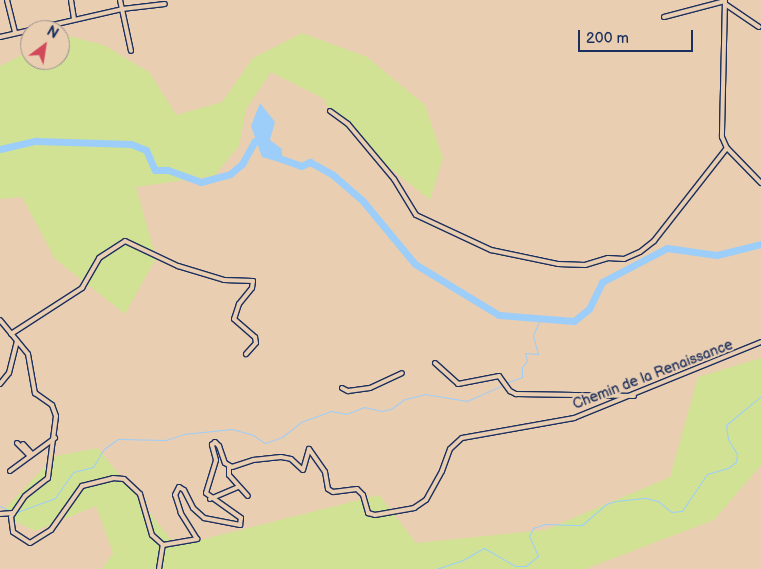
<!DOCTYPE html>
<html>
<head>
<meta charset="utf-8">
<style>
  body { margin:0 }
  #map { position:relative; width:761px; height:569px; overflow:hidden; background:#eaceb1; font-family:"Balsamiq Sans",sans-serif }
  div>[style] { position:absolute }
  .green>* { inset:0; background:#d1e295 }
  .water>* { inset:0; background:#9ccef9 }
  .stream>* { height:1px; margin:-0.5px; padding:0 0.5px; transform-origin:0.5px; border-radius:0.5px; background:#9ccef9 }
  .river>* { height:7px; margin:-3.5px; padding:0 3.5px; transform-origin:3.5px; border-radius:3.5px; background:#9ccef9 }
  .roads { filter:drop-shadow(1px 0 #1b2f5e) drop-shadow(-1px 0 #1b2f5e) drop-shadow(0 1px #1b2f5e) drop-shadow(0 -1px #1b2f5e) }
  .minor>* { height:4px; margin:-2px; padding:0 2px; transform-origin:2px; border-radius:2px; background:#eaceb1 }
  span { translate:-50% -50%; white-space:nowrap; text-align:center; line-height:1.15; -webkit-text-stroke:4px #eaceb1; paint-order:stroke }
  .street-label { font-size:14px; color:#1b2f5e }
  .north { position:absolute; left:20px; top:20px; width:50px; height:50px; box-sizing:border-box; background:#eaceb1; border:1px solid #978e90; border-radius:50%; rotate:31deg; font-size:14px; font-weight:700; line-height:20px; text-align:center; color:#1b2f5e }
  .north::after { content:''; display:block; margin:auto; width:18px; height:22px; background:#d1495b; clip-path:polygon(50% 0,100% 100%,50% 72%,0 100%) }
  .scale { position:absolute; left:578px; top:30px; width:115px; height:22px; box-sizing:border-box; border:2px solid #1b2f5e; border-top:0; padding-left:6px; font-size:15px; line-height:18px; white-space:nowrap; color:#1b2f5e; -webkit-text-stroke:4px #eaceb1; paint-order:stroke }
</style>
</head>
<body>
<div id="map">
  <div class="green">
    <div style="clip-path:polygon(302px 33px,367px 57px,425px 105px,443px 158px,430px 200px,382px 162px,330px 113px,324px 99px,271px 72px,246px 109px,239px 146px,214px 176px,136px 187px,156px 258px,125px 314px,55px 259px,22px 197px,0 199px,0 66px,30px 51px,30px 60px,60px 60px,61px 34px,104px 45px,150px 73px,176px 115px,222px 102px,253px 58px)"></div>
    <div style="clip-path:polygon(761px 358px,761px 465px,714px 520px,585px 569px,102px 569px,113px 553px,96px 506px,35px 531px,0 514px,55px 456px,98px 448px,176px 546px,379px 495px,416px 543px,545px 530px,670px 477px,698px 377px)"></div>
  </div>
  <div class="water">
    <div style="clip-path:polygon(260px 103px,275px 122px,270px 140px,282px 149px,282px 155px,289px 165px,262px 157px,251px 126px)"></div>
  </div>
  <div class="stream">
    <div style="left:505px;top:383px;width:18px;rotate:-19deg"></div>
    <div style="left:522px;top:377px;width:10px;rotate:-90deg"></div>
    <div style="left:522px;top:367px;width:8px;rotate:-50deg"></div>
    <div style="left:527px;top:361px;width:8px;rotate:-104deg"></div>
    <div style="left:525px;top:353px;width:13px;rotate:4deg"></div>
    <div style="left:538px;top:354px;width:20px;rotate:-105deg"></div>
    <div style="left:533px;top:335px;width:17px;rotate:-65deg"></div>
    <div style="left:0;top:506px;width:11px;rotate:27deg"></div>
    <div style="left:17px;top:512px;width:40px;rotate:-20.2deg"></div>
    <div style="left:55px;top:498px;width:32px;rotate:-55deg"></div>
    <div style="left:73px;top:472px;width:21px;rotate:-14deg"></div>
    <div style="left:93px;top:467px;width:21px;rotate:-59deg"></div>
    <div style="left:104px;top:449px;width:17px;rotate:-36deg"></div>
    <div style="left:118px;top:439px;width:48px;rotate:1.2deg"></div>
    <div style="left:166px;top:440px;width:19px;rotate:-18deg"></div>
    <div style="left:184px;top:434px;width:48px;rotate:-5.9deg"></div>
    <div style="left:232px;top:429px;width:22px;rotate:16deg"></div>
    <div style="left:253px;top:435px;width:14px;rotate:34deg"></div>
    <div style="left:265px;top:443px;width:18px;rotate:-19deg"></div>
    <div style="left:282px;top:437px;width:24px;rotate:-38deg"></div>
    <div style="left:301px;top:422px;width:32px;rotate:-20deg"></div>
    <div style="left:331px;top:411px;width:15px;rotate:11deg"></div>
    <div style="left:346px;top:414px;width:19px;rotate:-21deg"></div>
    <div style="left:364px;top:407px;width:17px;rotate:13deg"></div>
    <div style="left:381px;top:411px;width:10px;rotate:-11deg"></div>
    <div style="left:391px;top:409px;width:17px;rotate:-36deg"></div>
    <div style="left:405px;top:399px;width:21px;rotate:-14deg"></div>
    <div style="left:425px;top:394px;width:43px;rotate:9.5deg"></div>
    <div style="left:467px;top:401px;width:39px;rotate:-24deg"></div>
    <div style="left:436px;top:569px;width:28px;rotate:-18deg"></div>
    <div style="left:463px;top:560px;width:24px;rotate:-30deg"></div>
    <div style="left:484px;top:548px;width:36px;rotate:30deg"></div>
    <div style="left:515px;top:566px;width:11px"></div>
    <div style="left:526px;top:566px;width:16px;rotate:-40deg"></div>
    <div style="left:538px;top:556px;width:22px;rotate:-114deg"></div>
    <div style="left:529px;top:536px;width:9px;rotate:-63deg"></div>
    <div style="left:533px;top:528px;width:13px;rotate:-18deg"></div>
    <div style="left:545px;top:524px;width:37px;rotate:2deg"></div>
    <div style="left:582px;top:525px;width:32px;rotate:-41deg"></div>
    <div style="left:606px;top:504px;width:10px;rotate:-17deg"></div>
    <div style="left:616px;top:501px;width:30px;rotate:-6deg"></div>
    <div style="left:646px;top:498px;width:12px;rotate:14deg"></div>
    <div style="left:658px;top:501px;width:17px;rotate:40deg"></div>
    <div style="left:671px;top:512px;width:11px;rotate:-5deg"></div>
    <div style="left:682px;top:511px;width:45px;rotate:-56deg"></div>
    <div style="left:707px;top:474px;width:22px;rotate:-16deg"></div>
    <div style="left:728px;top:468px;width:10px;rotate:-37deg"></div>
    <div style="left:736px;top:462px;width:8px;rotate:-83deg"></div>
    <div style="left:737px;top:454px;width:17px;rotate:-121deg"></div>
    <div style="left:728px;top:439px;width:14px;rotate:-98deg"></div>
    <div style="left:726px;top:425px;width:45px;rotate:-39.6deg"></div>
  </div>
  <div class="river">
    <div style="left:0;top:149px;width:37px;rotate:-13deg"></div>
    <div style="left:36px;top:141px;width:95px;rotate:1.8deg"></div>
    <div style="left:131px;top:144px;width:16px;rotate:22deg"></div>
    <div style="left:146px;top:150px;width:22px;rotate:66deg"></div>
    <div style="left:155px;top:170px;width:13px"></div>
    <div style="left:168px;top:170px;width:35px;rotate:20deg"></div>
    <div style="left:201px;top:182px;width:30px;rotate:-15deg"></div>
    <div style="left:230px;top:174px;width:16px;rotate:-40deg"></div>
    <div style="left:242px;top:164px;width:26px;rotate:-61deg"></div>
    <div style="left:255px;top:141px;width:8px;rotate:-14deg"></div>
    <div style="left:282px;top:159px;width:20px;rotate:20deg"></div>
    <div style="left:301px;top:166px;width:10px;rotate:-24deg"></div>
    <div style="left:310px;top:162px;width:26px;rotate:29deg"></div>
    <div style="left:333px;top:175px;width:38px;rotate:41deg"></div>
    <div style="left:362px;top:200px;width:83px;rotate:50.4deg"></div>
    <div style="left:415px;top:264px;width:98px;rotate:31.3deg"></div>
    <div style="left:499px;top:315px;width:75px;rotate:4.6deg"></div>
    <div style="left:574px;top:321px;width:19px;rotate:-39deg"></div>
    <div style="left:589px;top:309px;width:30px;rotate:-64deg"></div>
    <div style="left:602px;top:282px;width:73px;rotate:-27.6deg"></div>
    <div style="left:667px;top:248px;width:50px;rotate:8deg"></div>
    <div style="left:717px;top:255px;width:45px;rotate:-14deg"></div>
  </div>
  <div class="roads">
    <div class="minor">
      <div style="left:7px;top:0;width:34px;rotate:76deg"></div>
      <div style="left:71px;top:0;width:19px;rotate:81deg"></div>
      <div style="left:120px;top:0;width:52px;rotate:77.8deg"></div>
      <div style="left:725px;top:0;width:137px;rotate:91.3deg"></div>
      <div style="left:722px;top:137px;width:12px;rotate:66deg"></div>
      <div style="left:727px;top:148px;width:49px;rotate:45.8deg"></div>
      <div style="left:725px;top:4px;width:41px;rotate:34.1deg"></div>
      <div style="left:664px;top:17px;width:63px;rotate:-14.7deg"></div>
      <div style="left:0;top:37px;width:125px;rotate:-12.9deg"></div>
      <div style="left:122px;top:9px;width:43px;rotate:-6.6deg"></div>
      <div style="left:330px;top:111px;width:22px;rotate:36deg"></div>
      <div style="left:348px;top:124px;width:72px;rotate:50.1deg"></div>
      <div style="left:394px;top:179px;width:42px;rotate:58.6deg"></div>
      <div style="left:416px;top:215px;width:83px;rotate:25deg"></div>
      <div style="left:491px;top:250px;width:68px;rotate:11.8deg"></div>
      <div style="left:558px;top:264px;width:27px;rotate:2deg"></div>
      <div style="left:585px;top:265px;width:24px;rotate:-17deg"></div>
      <div style="left:608px;top:258px;width:16px;rotate:4deg"></div>
      <div style="left:624px;top:259px;width:17px;rotate:-24deg"></div>
      <div style="left:640px;top:252px;width:18px;rotate:-38deg"></div>
      <div style="left:654px;top:241px;width:118px;rotate:-51.9deg"></div>
      <div style="left:0;top:320px;width:44px;rotate:50.5deg"></div>
      <div style="left:28px;top:354px;width:40px;rotate:80deg"></div>
      <div style="left:35px;top:393px;width:21px;rotate:35deg"></div>
      <div style="left:52px;top:405px;width:12px;rotate:70deg"></div>
      <div style="left:56px;top:416px;width:63px;rotate:97.4deg"></div>
      <div style="left:48px;top:478px;width:29px;rotate:142deg"></div>
      <div style="left:25px;top:496px;width:25px;rotate:124deg"></div>
      <div style="left:11px;top:517px;width:15px;rotate:82deg"></div>
      <div style="left:13px;top:532px;width:20px;rotate:33deg"></div>
      <div style="left:30px;top:543px;width:25px;rotate:-32deg"></div>
      <div style="left:51px;top:530px;width:54px;rotate:-54.8deg"></div>
      <div style="left:82px;top:486px;width:32px;rotate:-14deg"></div>
      <div style="left:113px;top:478px;width:11px;rotate:5deg"></div>
      <div style="left:124px;top:479px;width:22px;rotate:43deg"></div>
      <div style="left:140px;top:494px;width:43px;rotate:73.7deg"></div>
      <div style="left:152px;top:535px;width:15px;rotate:42deg"></div>
      <div style="left:163px;top:545px;width:35px;rotate:-10deg"></div>
      <div style="left:197px;top:539px;width:31px;rotate:-122deg"></div>
      <div style="left:181px;top:513px;width:19px;rotate:-108deg"></div>
      <div style="left:175px;top:495px;width:9px;rotate:-63deg"></div>
      <div style="left:179px;top:487px;width:6px;rotate:31deg"></div>
      <div style="left:184px;top:490px;width:20px;rotate:63deg"></div>
      <div style="left:193px;top:508px;width:15px;rotate:42deg"></div>
      <div style="left:204px;top:518px;width:37px;rotate:11deg"></div>
      <div style="left:240px;top:525px;width:7px;rotate:-82deg"></div>
      <div style="left:241px;top:518px;width:43px;rotate:-144.5deg"></div>
      <div style="left:206px;top:493px;width:34px;rotate:-73deg"></div>
      <div style="left:216px;top:460px;width:16px;rotate:-105deg"></div>
      <div style="left:212px;top:445px;width:4px;rotate:-45deg"></div>
      <div style="left:215px;top:442px;width:6px;rotate:45deg"></div>
      <div style="left:219px;top:446px;width:18px;rotate:71deg"></div>
      <div style="left:225px;top:463px;width:8px;rotate:30deg"></div>
      <div style="left:232px;top:467px;width:22px;rotate:-18deg"></div>
      <div style="left:253px;top:460px;width:28px;rotate:-6deg"></div>
      <div style="left:281px;top:457px;width:10px;rotate:11deg"></div>
      <div style="left:291px;top:459px;width:16px;rotate:43deg"></div>
      <div style="left:303px;top:470px;width:22px;rotate:-74deg"></div>
      <div style="left:309px;top:449px;width:28px;rotate:55deg"></div>
      <div style="left:325px;top:472px;width:17px;rotate:80deg"></div>
      <div style="left:328px;top:489px;width:6px;rotate:31deg"></div>
      <div style="left:333px;top:492px;width:24px;rotate:-7deg"></div>
      <div style="left:357px;top:489px;width:8px;rotate:45deg"></div>
      <div style="left:363px;top:495px;width:19px;rotate:74deg"></div>
      <div style="left:368px;top:513px;width:7px;rotate:16deg"></div>
      <div style="left:375px;top:515px;width:40px;rotate:-10deg"></div>
      <div style="left:414px;top:508px;width:14px;rotate:-34deg"></div>
      <div style="left:426px;top:500px;width:33px;rotate:-61deg"></div>
      <div style="left:442px;top:471px;width:23px;rotate:-70deg"></div>
      <div style="left:450px;top:449px;width:16px;rotate:-43deg"></div>
      <div style="left:462px;top:438px;width:114px;rotate:-10.1deg"></div>
      <div style="left:574px;top:418px;width:202px;rotate:-22.1deg"></div>
      <div style="left:11px;top:334px;width:85px;rotate:-32.9deg"></div>
      <div style="left:82px;top:288px;width:34px;rotate:-60deg"></div>
      <div style="left:99px;top:258px;width:31px;rotate:-33deg"></div>
      <div style="left:125px;top:241px;width:59px;rotate:25.3deg"></div>
      <div style="left:178px;top:266px;width:48px;rotate:16.9deg"></div>
      <div style="left:224px;top:280px;width:29px;rotate:2deg"></div>
      <div style="left:253px;top:281px;width:7px;rotate:98deg"></div>
      <div style="left:252px;top:288px;width:21px;rotate:129deg"></div>
      <div style="left:239px;top:304px;width:16px;rotate:108deg"></div>
      <div style="left:234px;top:319px;width:28px;rotate:41deg"></div>
      <div style="left:255px;top:337px;width:6px;rotate:81deg"></div>
      <div style="left:256px;top:343px;width:15px;rotate:132deg"></div>
      <div style="left:435px;top:363px;width:31px;rotate:42deg"></div>
      <div style="left:458px;top:384px;width:42px;rotate:-11deg"></div>
      <div style="left:499px;top:376px;width:19px;rotate:54deg"></div>
      <div style="left:510px;top:391px;width:7px;rotate:27deg"></div>
      <div style="left:516px;top:394px;width:118px;rotate:1deg"></div>
      <div style="left:0;top:384px;width:14px;rotate:-51deg"></div>
      <div style="left:9px;top:373px;width:33px;rotate:-76deg"></div>
      <div style="left:342px;top:388px;width:7px;rotate:27deg"></div>
      <div style="left:348px;top:391px;width:22px;rotate:-8deg"></div>
      <div style="left:370px;top:388px;width:35px;rotate:-25deg"></div>
      <div style="left:17px;top:443px;width:18px;rotate:45deg"></div>
      <div style="left:23px;top:444px;width:13px;rotate:48deg"></div>
      <div style="left:229px;top:467px;width:8px;rotate:90deg"></div>
      <div style="left:229px;top:475px;width:28px;rotate:48deg"></div>
      <div style="left:10px;top:471px;width:56px;rotate:-36.3deg"></div>
      <div style="left:210px;top:499px;width:30px;rotate:-23deg"></div>
      <div style="left:0;top:514px;width:13px;rotate:-4deg"></div>
      <div style="left:159px;top:569px;width:24px;rotate:-81deg"></div>
    </div>
  </div>
  <div class="street-label">
    <span style="left:653px;top:375px;rotate:-21deg">Chemin de la Renaissance</span>
  </div>
  <div class="north">N</div>
  <div class="scale">200 m</div>
</div>
</body>
</html>
